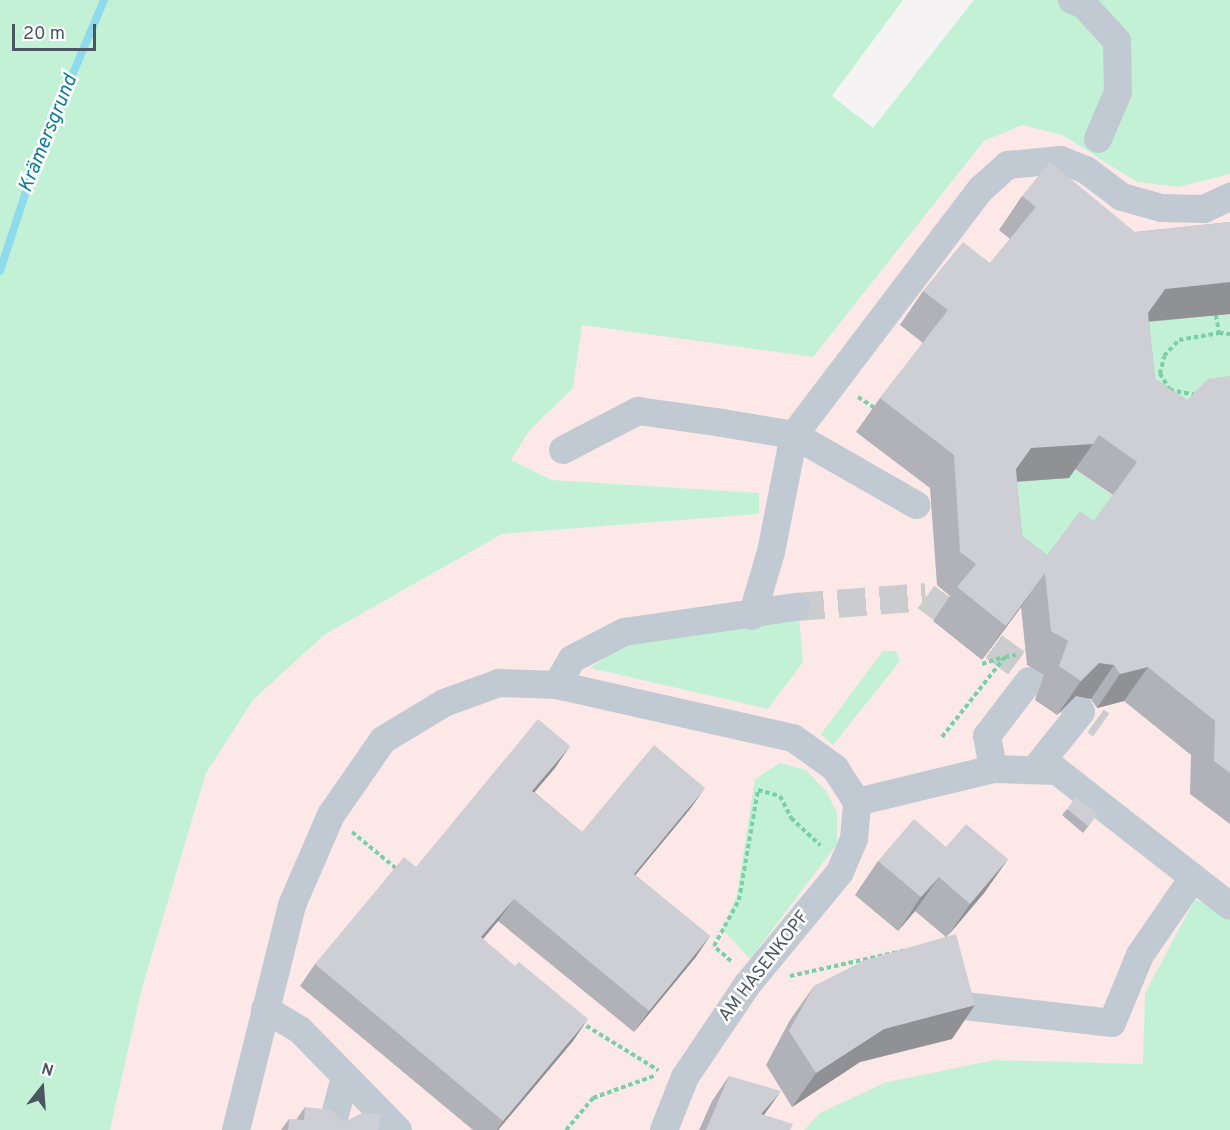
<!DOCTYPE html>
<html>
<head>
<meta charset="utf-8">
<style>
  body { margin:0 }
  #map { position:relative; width:1230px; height:1130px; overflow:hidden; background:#f5f3f3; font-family:Overpass,sans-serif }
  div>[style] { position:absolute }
  .medical>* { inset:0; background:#fce8e6 }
  .green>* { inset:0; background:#c3f1d5 }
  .stream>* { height:8px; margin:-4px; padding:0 4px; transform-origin:4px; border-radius:4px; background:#90daee }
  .minor-tunnel>* { height:28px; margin-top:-14px; transform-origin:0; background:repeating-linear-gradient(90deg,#caccce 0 28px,transparent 0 42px) }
  .path>* { height:4px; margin-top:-2px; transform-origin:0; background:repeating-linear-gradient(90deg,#7ad0a6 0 4.5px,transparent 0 7.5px) }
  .minor>* { height:28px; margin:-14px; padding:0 14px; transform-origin:14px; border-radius:14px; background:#c1cad2 }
  .wall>* { inset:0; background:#b0b2b7 }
  .shaded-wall>* { inset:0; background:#909195 }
  .building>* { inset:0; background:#cdcfd5 }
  span { translate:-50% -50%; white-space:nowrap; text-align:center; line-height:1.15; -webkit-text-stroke:5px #fff; paint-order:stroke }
  .street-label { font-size:18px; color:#4a5661 }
  .water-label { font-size:20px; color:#0c7c9b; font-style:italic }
  .north { position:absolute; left:12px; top:1058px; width:60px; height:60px; -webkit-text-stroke:4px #fff; paint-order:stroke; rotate:17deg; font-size:16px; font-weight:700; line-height:24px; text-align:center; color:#4a5661 }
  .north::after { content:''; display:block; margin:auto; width:21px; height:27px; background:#4a5661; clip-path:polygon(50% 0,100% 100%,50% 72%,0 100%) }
  .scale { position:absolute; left:12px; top:24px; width:84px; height:27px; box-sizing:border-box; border:3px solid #4a5661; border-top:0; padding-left:8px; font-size:18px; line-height:21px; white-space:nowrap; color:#4a5661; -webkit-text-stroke:4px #fff; paint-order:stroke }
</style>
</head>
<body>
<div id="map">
  <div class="medical">
    <div style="clip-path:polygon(1022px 125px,1062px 135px,1137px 182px,1178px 187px,1230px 174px,1230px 916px,1195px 900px,1145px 993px,1144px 1064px,994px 1060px,820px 1113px,804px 1130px,110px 1130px,142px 988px,206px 773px,253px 700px,324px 635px,502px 534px,759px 514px,758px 493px,552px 480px,511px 460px,529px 431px,573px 388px,582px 325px,813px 357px,984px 141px)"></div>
  </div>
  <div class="green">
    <div style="clip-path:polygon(0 0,903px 0,832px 96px,873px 128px,974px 0,1230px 0,1230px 174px,1178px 187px,1137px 182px,1062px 135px,1022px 125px,984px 141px,813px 357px,582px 325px,573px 388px,529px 431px,511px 460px,552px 480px,759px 493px,759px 514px,502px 534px,324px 635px,253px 700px,206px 773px,142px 988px,110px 1130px,0 1130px)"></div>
    <div style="clip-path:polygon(1230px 314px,1230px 407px,1163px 433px,1141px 322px)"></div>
    <div style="clip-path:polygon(1075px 469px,1113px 496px,1070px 555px,1024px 589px,1007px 482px,1069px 478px)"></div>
    <div style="clip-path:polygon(799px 616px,803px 662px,768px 709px,590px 668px,628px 641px)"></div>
    <div style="clip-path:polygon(883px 651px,896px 651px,900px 661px,833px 745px,821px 734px)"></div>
    <div style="clip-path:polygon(780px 763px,806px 770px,826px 791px,837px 813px,837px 844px,750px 959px,723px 930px,737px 895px,755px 779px)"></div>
    <div style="clip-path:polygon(1195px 899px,1230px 916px,1230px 1130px,804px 1130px,820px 1113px,884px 1083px,994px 1060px,1143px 1064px,1145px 993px)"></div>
  </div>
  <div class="stream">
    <div style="left:0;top:271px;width:119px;rotate:-71.9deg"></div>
    <div style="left:37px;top:158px;width:172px;rotate:-67deg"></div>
  </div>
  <div class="minor-tunnel">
    <div style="left:796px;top:607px;width:130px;rotate:-4.4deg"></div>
    <div style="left:926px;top:597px;width:217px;rotate:36.2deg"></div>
  </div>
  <div class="path">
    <div style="left:1216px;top:315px;width:18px;rotate:81deg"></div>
    <div style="left:1219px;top:333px;width:11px;rotate:5deg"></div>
    <div style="left:1196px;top:395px;width:26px;rotate:-169deg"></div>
    <div style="left:1170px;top:390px;width:19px;rotate:-122deg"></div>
    <div style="left:1160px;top:374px;width:18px;rotate:-77deg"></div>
    <div style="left:1164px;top:356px;width:22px;rotate:-47deg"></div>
    <div style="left:1179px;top:340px;width:41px;rotate:-9.9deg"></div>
    <div style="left:858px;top:397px;width:20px;rotate:33deg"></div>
    <div style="left:982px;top:664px;width:23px;rotate:-18deg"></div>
    <div style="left:942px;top:737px;width:102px;rotate:-51.8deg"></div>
    <div style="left:1005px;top:657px;width:11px;rotate:-10deg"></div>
    <div style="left:352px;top:832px;width:60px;rotate:39.6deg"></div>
    <div style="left:731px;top:961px;width:23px;rotate:-139deg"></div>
    <div style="left:714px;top:946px;width:52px;rotate:-61.5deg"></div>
    <div style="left:739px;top:900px;width:112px;rotate:-80.2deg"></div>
    <div style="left:758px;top:790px;width:23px;rotate:15deg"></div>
    <div style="left:780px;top:796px;width:25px;rotate:63deg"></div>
    <div style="left:791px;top:818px;width:40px;rotate:43deg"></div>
    <div style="left:790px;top:976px;width:120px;rotate:-12.5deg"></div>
    <div style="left:580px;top:1022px;width:92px;rotate:31.6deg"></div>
    <div style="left:566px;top:1130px;width:42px;rotate:-49.8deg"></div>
    <div style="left:593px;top:1098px;width:65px;rotate:-19.8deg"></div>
  </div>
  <div class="minor">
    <div style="left:1072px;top:0;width:12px;rotate:20deg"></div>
    <div style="left:1083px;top:4px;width:50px;rotate:47.4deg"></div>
    <div style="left:1117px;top:41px;width:51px;rotate:88.9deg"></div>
    <div style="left:1118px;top:92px;width:51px;rotate:113.1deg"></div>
    <div style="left:563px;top:450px;width:85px;rotate:-27.5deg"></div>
    <div style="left:638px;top:411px;width:85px;rotate:8.1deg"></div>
    <div style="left:722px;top:423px;width:73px;rotate:9.5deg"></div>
    <div style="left:794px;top:435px;width:141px;rotate:29.8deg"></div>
    <div style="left:752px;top:616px;width:67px;rotate:-73.5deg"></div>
    <div style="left:771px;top:552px;width:119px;rotate:-78.9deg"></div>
    <div style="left:794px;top:435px;width:309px;rotate:-52.8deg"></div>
    <div style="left:981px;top:189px;width:36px;rotate:-42deg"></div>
    <div style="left:1008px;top:165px;width:53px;rotate:-5.4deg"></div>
    <div style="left:1061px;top:160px;width:27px;rotate:22deg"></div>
    <div style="left:1086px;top:170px;width:45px;rotate:36.9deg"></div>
    <div style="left:1122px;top:197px;width:41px;rotate:15.4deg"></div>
    <div style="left:1162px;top:208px;width:42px;rotate:1.4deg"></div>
    <div style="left:1204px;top:209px;width:29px;rotate:-25deg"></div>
    <div style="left:557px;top:685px;width:30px;rotate:-60deg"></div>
    <div style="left:572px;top:659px;width:59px;rotate:-27.4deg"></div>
    <div style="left:624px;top:632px;width:174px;rotate:-8.3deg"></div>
    <div style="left:1036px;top:768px;width:72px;rotate:-51.2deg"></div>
    <div style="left:993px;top:769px;width:34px;rotate:-100deg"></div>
    <div style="left:987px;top:736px;width:69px;rotate:-52.6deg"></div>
    <div style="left:857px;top:802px;width:140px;rotate:-13.6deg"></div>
    <div style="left:993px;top:769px;width:64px;rotate:1.8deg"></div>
    <div style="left:1057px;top:771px;width:219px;rotate:38deg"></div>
    <div style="left:965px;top:1006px;width:148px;rotate:6.6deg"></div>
    <div style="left:1112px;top:1023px;width:74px;rotate:-67.6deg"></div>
    <div style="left:1140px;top:955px;width:93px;rotate:-55.5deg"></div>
    <div style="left:265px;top:1009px;width:41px;rotate:31deg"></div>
    <div style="left:300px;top:1030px;width:140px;rotate:45.6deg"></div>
    <div style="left:236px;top:1130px;width:232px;rotate:-76deg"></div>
    <div style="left:292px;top:905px;width:98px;rotate:-66.6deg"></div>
    <div style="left:331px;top:815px;width:91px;rotate:-55.3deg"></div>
    <div style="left:383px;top:740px;width:71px;rotate:-31.2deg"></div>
    <div style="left:444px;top:703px;width:59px;rotate:-20deg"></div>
    <div style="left:499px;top:683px;width:58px;rotate:2deg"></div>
    <div style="left:557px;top:685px;width:242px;rotate:12.7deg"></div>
    <div style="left:793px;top:738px;width:52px;rotate:35.5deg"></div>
    <div style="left:835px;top:768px;width:40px;rotate:57.1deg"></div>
    <div style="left:331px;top:1130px;width:55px;rotate:-75.2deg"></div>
    <div style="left:664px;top:1130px;width:57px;rotate:-68.4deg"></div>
    <div style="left:685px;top:1077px;width:111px;rotate:-56deg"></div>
    <div style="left:747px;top:985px;width:146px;rotate:-50.5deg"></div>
    <div style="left:840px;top:872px;width:36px;rotate:-67deg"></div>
    <div style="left:854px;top:839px;width:37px;rotate:-85deg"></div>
  </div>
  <div class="wall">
    <div style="clip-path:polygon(evenodd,1022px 196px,1135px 232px,1230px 222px,1230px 314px,1149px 322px,1155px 379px,1187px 400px,1230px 376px,1230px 824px,1190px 794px,1191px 755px,1124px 701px,1097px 708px,1091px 699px,1076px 696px,1057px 715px,1035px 700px,1044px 675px,1027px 665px,1021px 607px,982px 660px,933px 621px,950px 596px,937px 585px,930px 488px,856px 432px,880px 398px,923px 343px,900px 325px,923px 291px,990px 263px,1010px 239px,999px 230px,1022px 196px,1075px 469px,1113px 495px,1094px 521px,1047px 555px,1022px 536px,1017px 482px,1069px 478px,1075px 469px)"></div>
    <div style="clip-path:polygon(555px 768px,534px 792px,582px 832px,690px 809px,635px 875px,710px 936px,695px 958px,634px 1032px,498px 921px,483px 939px,573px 1041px,498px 1130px,473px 1130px,300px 986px,315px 964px,416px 867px)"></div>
    <div style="clip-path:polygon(1067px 809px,1093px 820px,1083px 833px,1062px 815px)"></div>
    <div style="clip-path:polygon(946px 847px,1008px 859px,984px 893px,947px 936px,952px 1039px,860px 1062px,792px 1107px,766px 1065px,790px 1020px,814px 986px,946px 937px,915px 911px,898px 931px,855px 895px,878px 861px)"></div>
    <div style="clip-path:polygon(729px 1076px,764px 1115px,790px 1130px,699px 1130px,712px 1101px)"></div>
    <div style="clip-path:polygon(305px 1107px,344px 1122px,378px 1130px,281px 1130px,289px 1119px,296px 1120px)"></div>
  </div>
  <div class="shaded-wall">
    <div style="clip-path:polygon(1230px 282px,1230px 314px,1141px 322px,1165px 289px)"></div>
    <div style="clip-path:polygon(1099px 435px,1069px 478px,1007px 482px,1016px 469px,1031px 448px)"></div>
    <div style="clip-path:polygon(1045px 573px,1021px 607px,982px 660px,1006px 626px)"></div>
    <div style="clip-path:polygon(1099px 663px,1114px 665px,1091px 699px,1076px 696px,1057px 715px,1081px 681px)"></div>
    <div style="clip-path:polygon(1148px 667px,1124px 701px,1097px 708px,1120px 674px)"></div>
    <div style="clip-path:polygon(570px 746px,555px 768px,517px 813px,532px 791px)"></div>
    <div style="clip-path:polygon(705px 788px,690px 809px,619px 895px,634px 874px)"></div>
    <div style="clip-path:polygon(1008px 859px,984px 893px,947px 937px,970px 904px)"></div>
    <div style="clip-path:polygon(939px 877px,915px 911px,898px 931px,921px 897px)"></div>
    <div style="clip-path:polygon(514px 899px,498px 921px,466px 959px,481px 937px)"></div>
    <div style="clip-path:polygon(710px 936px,695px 958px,634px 1032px,649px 1011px)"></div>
    <div style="clip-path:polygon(975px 1005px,952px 1039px,860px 1062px,792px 1107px,816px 1073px,884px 1029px)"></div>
    <div style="clip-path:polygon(588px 1019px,573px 1041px,498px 1130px,497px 1130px,503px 1121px)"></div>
    <div style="clip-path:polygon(781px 1091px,764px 1115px,761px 1114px)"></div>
  </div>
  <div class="building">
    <div style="clip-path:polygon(evenodd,1050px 162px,1135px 232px,1230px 222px,1230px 282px,1165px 289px,1148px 313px,1155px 379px,1187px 400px,1208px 379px,1230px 376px,1230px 773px,1214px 761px,1215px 721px,1148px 667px,1120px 674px,1114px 665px,1099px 663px,1081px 681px,1059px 666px,1068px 641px,1051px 631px,1045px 573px,1006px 626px,957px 587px,976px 564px,960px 552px,954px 455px,880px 398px,948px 310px,923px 291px,963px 242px,990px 263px,1036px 207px,1022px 196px,1050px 162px,1099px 435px,1137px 462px,1094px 521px,1080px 511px,1047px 555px,1022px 536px,1016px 469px,1031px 448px,1093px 444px,1099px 435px)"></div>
    <div style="clip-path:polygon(538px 719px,570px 746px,532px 791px,582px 832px,654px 745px,705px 788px,634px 874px,710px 936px,649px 1011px,514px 899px,481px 937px,515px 966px,519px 962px,588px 1019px,503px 1121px,315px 964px,404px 857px,416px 867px)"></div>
    <div style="clip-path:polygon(1076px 797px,1098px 814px,1088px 826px,1067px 809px)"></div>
    <div style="clip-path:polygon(914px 819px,946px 847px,966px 824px,1008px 859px,970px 904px,939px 877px,921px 897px,878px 861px)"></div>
    <div style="clip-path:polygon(956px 934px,975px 1005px,884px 1029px,816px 1073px,789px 1031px,814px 986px,865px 960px)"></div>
    <div style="clip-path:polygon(729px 1076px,781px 1091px,761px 1114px,793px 1124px,790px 1130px,706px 1130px)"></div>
    <div style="clip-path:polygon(305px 1107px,332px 1110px,344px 1122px,362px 1113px,380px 1114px,378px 1130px,288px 1130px,289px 1119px,304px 1120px)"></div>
  </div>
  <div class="street-label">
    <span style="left:765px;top:967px;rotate:-52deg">AM HASENKOPF</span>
  </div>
  <div class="water-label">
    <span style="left:49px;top:134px;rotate:-68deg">Krämersgrund</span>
  </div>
  <div class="north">N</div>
  <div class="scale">20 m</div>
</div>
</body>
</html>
